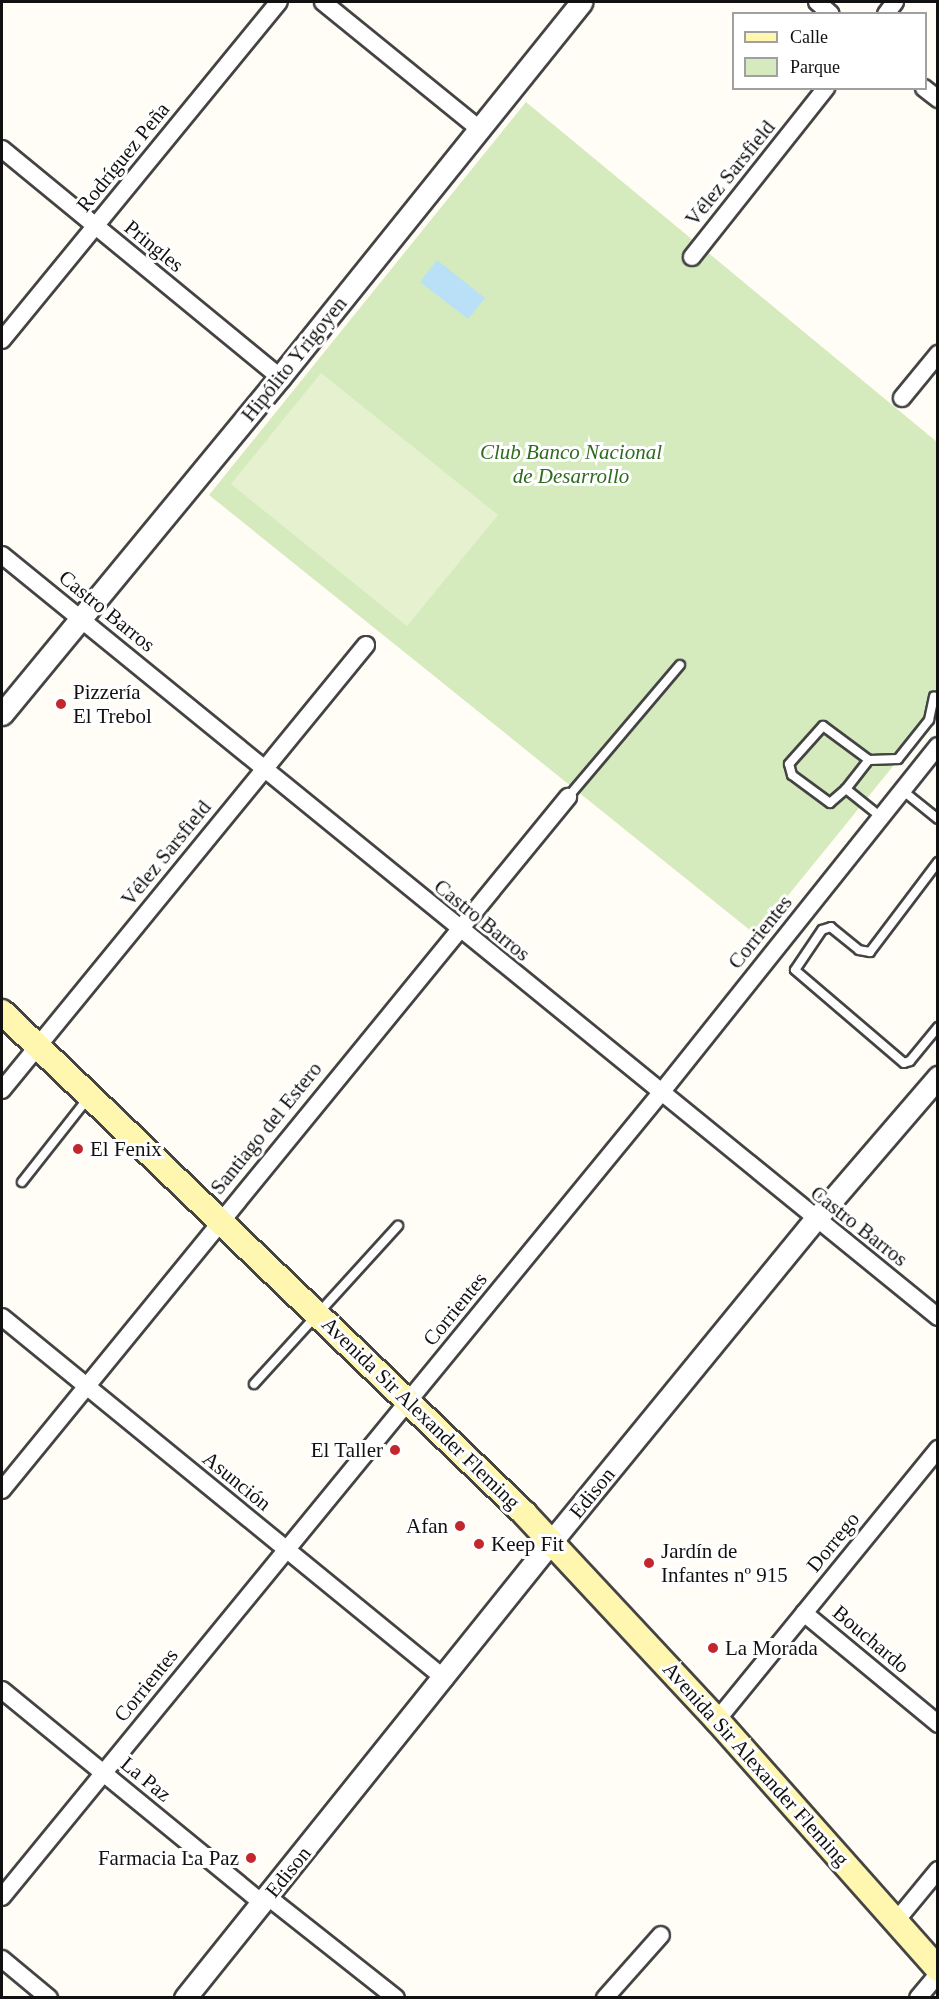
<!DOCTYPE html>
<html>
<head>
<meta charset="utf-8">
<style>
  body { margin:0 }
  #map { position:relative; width:939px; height:1999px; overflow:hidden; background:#fffdf5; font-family:Georgia,serif }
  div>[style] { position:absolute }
  .green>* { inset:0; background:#d5ebbd }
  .pitch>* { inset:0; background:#e6f2cf }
  .water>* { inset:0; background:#b9e0f7 }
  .roads { filter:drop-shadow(2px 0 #444) drop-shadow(-2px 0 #444) drop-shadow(0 2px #444) drop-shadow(0 -2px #444) }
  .service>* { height:8px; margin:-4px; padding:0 4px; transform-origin:4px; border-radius:4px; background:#fff }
  .minor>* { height:16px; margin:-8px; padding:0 8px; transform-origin:8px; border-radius:8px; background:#fff }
  .tertiary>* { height:21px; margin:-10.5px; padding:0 10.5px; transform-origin:10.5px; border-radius:10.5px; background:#fff }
  .secondary>* { height:24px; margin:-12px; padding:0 12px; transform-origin:12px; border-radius:12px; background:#fff6b0 }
  .dots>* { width:16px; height:16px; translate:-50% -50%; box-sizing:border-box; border:3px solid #fff; border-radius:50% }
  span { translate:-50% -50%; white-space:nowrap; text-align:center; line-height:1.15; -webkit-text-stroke:6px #fff; paint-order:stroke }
  .street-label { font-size:21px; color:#111 }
  .park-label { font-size:21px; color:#2f6b1f; font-style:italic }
  .poi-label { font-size:21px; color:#111 }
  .left { translate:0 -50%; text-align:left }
  .right { translate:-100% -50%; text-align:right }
  .frame { position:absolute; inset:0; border:3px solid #111; pointer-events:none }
  .legend { position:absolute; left:732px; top:12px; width:195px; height:78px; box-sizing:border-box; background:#fff; border:2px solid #a0a0a0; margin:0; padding:8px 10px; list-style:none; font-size:18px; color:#111 }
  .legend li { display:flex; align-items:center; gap:12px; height:30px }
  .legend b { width:30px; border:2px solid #a0a0a0 }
</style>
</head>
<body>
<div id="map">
  <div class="green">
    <div style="clip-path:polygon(526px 102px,937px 442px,937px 712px,756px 935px,209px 495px)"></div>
  </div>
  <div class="pitch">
    <div style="clip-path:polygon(321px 373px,498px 515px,407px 626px,231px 484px)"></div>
  </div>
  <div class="water">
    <div style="clip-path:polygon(437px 260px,485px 298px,468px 319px,420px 282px)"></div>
  </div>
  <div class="roads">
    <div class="service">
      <div style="left:846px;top:789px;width:37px;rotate:-52deg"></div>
      <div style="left:902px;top:790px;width:46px;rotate:38.9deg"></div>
      <div style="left:568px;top:797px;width:173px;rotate:-49.7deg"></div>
      <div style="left:881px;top:817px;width:45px;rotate:-141.3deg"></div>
      <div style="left:846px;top:789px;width:21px;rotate:139deg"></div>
      <div style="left:830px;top:803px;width:47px;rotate:-143.6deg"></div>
      <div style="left:792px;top:775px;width:11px;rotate:-105deg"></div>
      <div style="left:789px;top:764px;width:51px;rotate:-48.2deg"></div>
      <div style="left:823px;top:726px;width:57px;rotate:36.5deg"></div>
      <div style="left:869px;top:760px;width:29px;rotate:-2deg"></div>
      <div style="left:898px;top:759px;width:50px;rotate:-51.5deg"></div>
      <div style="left:929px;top:720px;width:24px;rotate:-78deg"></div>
      <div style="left:938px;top:862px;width:113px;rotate:127.1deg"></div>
      <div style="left:870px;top:952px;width:11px;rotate:-170deg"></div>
      <div style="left:859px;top:950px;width:36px;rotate:-141deg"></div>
      <div style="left:831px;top:927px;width:9px;rotate:162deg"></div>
      <div style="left:822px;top:930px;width:48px;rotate:124deg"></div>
      <div style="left:795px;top:970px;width:143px;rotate:40.5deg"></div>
      <div style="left:904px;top:1063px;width:6px;rotate:-18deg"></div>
      <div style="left:910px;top:1061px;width:44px;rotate:-50.5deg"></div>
      <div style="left:22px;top:1182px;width:108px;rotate:-51.8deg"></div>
      <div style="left:254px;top:1384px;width:214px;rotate:-47.7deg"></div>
    </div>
    <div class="minor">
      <div style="left:323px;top:2px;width:201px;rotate:39.1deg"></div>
      <div style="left:817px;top:2px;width:18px;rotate:41deg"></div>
      <div style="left:886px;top:14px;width:15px;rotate:-53deg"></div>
      <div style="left:924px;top:88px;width:18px;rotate:38deg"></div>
      <div style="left:2px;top:149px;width:360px;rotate:39.4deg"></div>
      <div style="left:692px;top:257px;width:216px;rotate:-51.6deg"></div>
      <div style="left:2px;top:340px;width:437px;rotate:-50.7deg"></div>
      <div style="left:902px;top:398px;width:57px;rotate:-50.7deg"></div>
      <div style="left:2px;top:555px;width:1207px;rotate:39.15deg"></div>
      <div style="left:2px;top:1090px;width:575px;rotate:-50.72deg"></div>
      <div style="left:2px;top:1317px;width:572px;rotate:39.25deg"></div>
      <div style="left:2px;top:1490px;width:895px;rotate:-50.76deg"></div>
      <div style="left:804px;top:1613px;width:174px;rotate:39.6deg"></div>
      <div style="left:2px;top:1690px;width:336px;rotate:39.3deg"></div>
      <div style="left:717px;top:1720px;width:350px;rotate:-50.8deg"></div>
      <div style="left:2px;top:1897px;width:1038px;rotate:-50.67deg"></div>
      <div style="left:660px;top:1094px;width:445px;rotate:-51.4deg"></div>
      <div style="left:268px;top:1897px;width:163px;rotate:38.3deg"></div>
      <div style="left:896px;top:1921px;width:66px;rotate:-50.5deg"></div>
      <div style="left:2px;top:1959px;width:61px;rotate:39.7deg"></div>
      <div style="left:605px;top:1998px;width:84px;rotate:-48.4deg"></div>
      <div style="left:918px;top:1998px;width:31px;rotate:-50deg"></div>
    </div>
    <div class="tertiary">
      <div style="left:2px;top:714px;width:437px;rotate:-50.5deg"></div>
      <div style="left:280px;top:377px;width:481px;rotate:-51.2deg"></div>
      <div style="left:185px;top:1998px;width:585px;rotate:-51.25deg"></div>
      <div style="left:551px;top:1542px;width:416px;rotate:-50.7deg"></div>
      <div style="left:815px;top:1220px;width:189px;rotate:-49.3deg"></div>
    </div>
    <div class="secondary">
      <div style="left:2px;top:1012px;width:724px;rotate:43.82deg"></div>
      <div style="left:524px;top:1513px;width:283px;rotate:47deg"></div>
      <div style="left:717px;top:1720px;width:333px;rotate:48.4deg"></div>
    </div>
  </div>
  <div class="dots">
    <div style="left:61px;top:704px;background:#c4262e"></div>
    <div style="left:78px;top:1149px;background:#c4262e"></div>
    <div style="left:395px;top:1450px;background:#c4262e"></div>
    <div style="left:460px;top:1526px;background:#c4262e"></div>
    <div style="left:479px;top:1544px;background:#c4262e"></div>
    <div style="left:649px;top:1563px;background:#c4262e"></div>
    <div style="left:713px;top:1648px;background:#c4262e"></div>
    <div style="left:251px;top:1858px;background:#c4262e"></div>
  </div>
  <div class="street-label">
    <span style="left:123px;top:157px;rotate:-51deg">Rodríguez Peña</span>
    <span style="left:730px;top:173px;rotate:-51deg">Vélez Sarsfield</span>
    <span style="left:154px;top:246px;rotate:39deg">Pringles</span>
    <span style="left:294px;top:359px;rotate:-51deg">Hipólito Yrigoyen</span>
    <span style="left:107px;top:611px;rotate:39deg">Castro Barros</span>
    <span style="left:166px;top:853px;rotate:-51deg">Vélez Sarsfield</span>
    <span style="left:482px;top:920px;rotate:39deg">Castro Barros</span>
    <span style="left:760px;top:932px;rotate:-51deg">Corrientes</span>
    <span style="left:266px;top:1128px;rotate:-51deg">Santiago del Estero</span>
    <span style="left:859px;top:1226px;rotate:38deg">Castro Barros</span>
    <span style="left:455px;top:1309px;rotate:-51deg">Corrientes</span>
    <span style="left:421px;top:1413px;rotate:44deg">Avenida Sir Alexander Fleming</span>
    <span style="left:237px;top:1481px;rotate:39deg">Asunción</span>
    <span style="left:592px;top:1493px;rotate:-51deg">Edison</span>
    <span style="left:833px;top:1542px;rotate:-51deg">Dorrego</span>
    <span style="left:871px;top:1639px;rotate:40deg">Bouchardo</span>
    <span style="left:146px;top:1685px;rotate:-51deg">Corrientes</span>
    <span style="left:756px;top:1764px;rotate:48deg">Avenida Sir Alexander Fleming</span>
    <span style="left:146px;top:1779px;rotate:39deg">La Paz</span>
    <span style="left:288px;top:1872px;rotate:-51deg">Edison</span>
  </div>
  <div class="park-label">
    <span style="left:571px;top:464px">Club Banco Nacional<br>de Desarrollo</span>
  </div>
  <div class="poi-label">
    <span class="left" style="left:73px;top:704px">Pizzería<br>El Trebol</span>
    <span class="left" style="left:90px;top:1149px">El Fenix</span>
    <span class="right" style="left:383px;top:1450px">El Taller</span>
    <span class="right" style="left:448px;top:1526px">Afan</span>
    <span class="left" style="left:491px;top:1544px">Keep Fit</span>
    <span class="left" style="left:661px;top:1563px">Jardín de<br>Infantes nº 915</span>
    <span class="left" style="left:725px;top:1648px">La Morada</span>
    <span class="right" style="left:239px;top:1858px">Farmacia La Paz</span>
  </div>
  <div class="frame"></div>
  <ul class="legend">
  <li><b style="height:8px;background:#fff6b0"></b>Calle</li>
  <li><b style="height:16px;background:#d5ebbd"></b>Parque</li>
  </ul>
</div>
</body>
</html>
